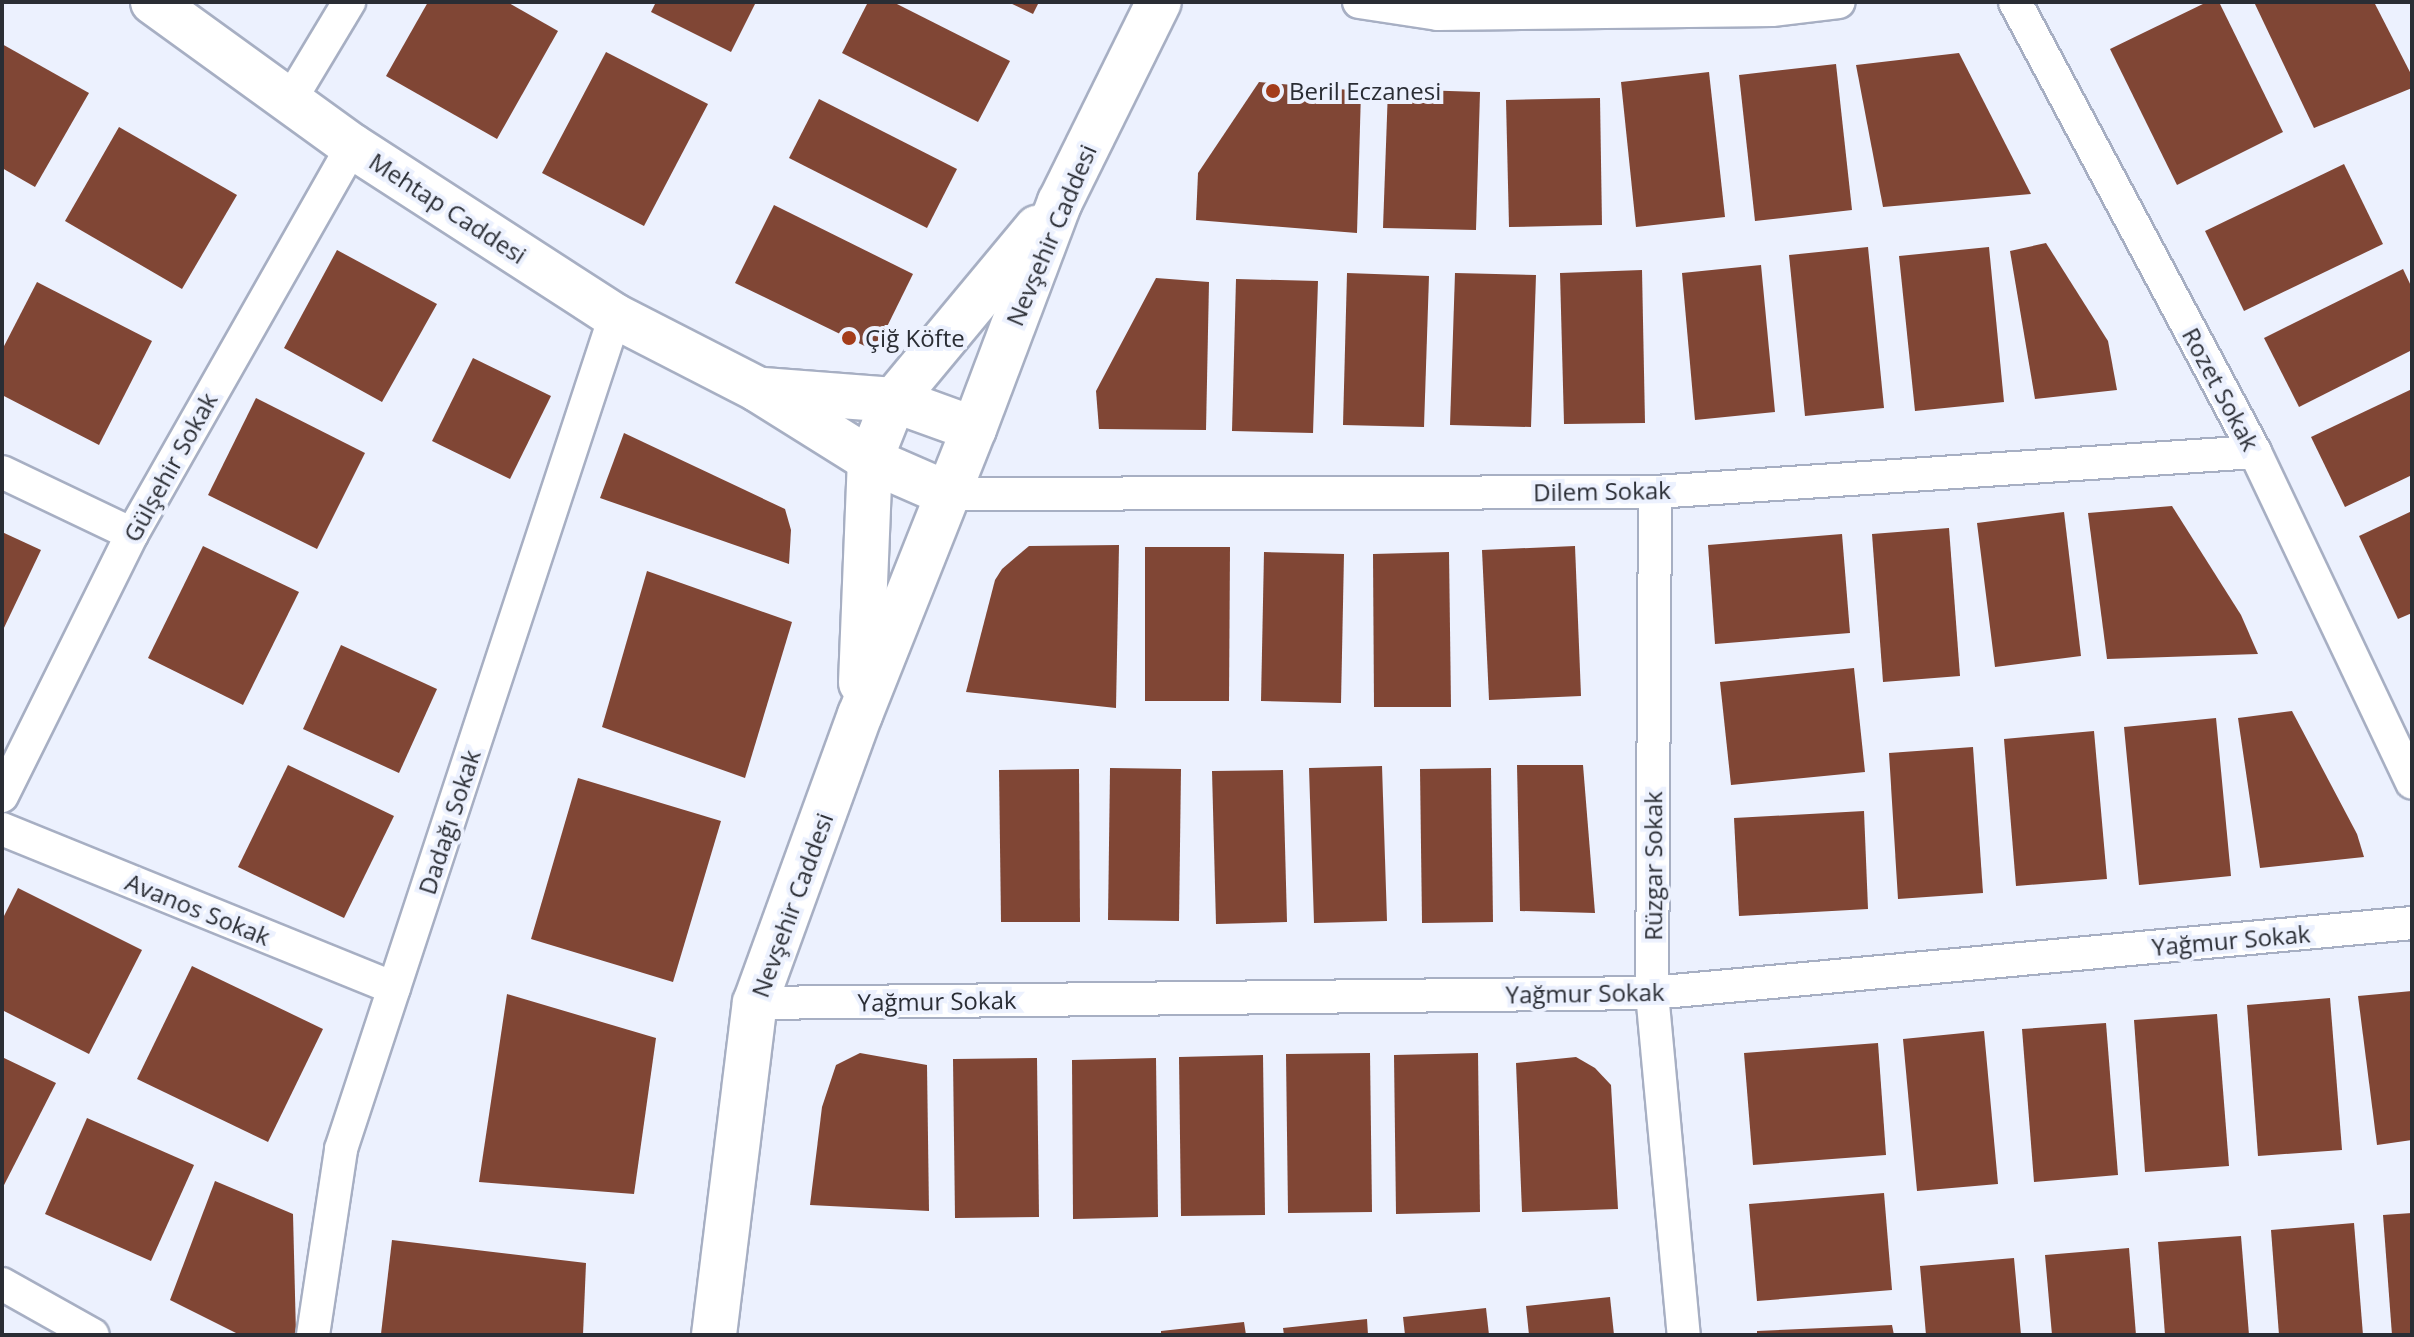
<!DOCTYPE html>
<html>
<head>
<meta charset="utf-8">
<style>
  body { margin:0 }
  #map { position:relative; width:2414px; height:1337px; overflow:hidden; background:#ecf1fe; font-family:"Open Sans",sans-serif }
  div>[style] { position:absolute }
  .building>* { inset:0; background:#804635 }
  .roads { filter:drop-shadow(2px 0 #a7afc3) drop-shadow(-2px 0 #a7afc3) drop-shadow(0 2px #a7afc3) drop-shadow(0 -2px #a7afc3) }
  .minor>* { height:32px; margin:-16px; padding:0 16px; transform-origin:16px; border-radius:16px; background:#fff }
  .secondary>* { height:44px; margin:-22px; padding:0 22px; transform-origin:22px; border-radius:22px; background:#fff }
  .dots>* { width:22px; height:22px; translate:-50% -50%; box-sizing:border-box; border:4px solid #ecf1fe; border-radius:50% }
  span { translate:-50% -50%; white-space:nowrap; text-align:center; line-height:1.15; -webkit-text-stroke:8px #ecf1fe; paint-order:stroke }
  .poi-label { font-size:24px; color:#2a2d34 }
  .left { translate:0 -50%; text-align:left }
  .street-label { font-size:24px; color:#2a2d34 }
  .frame { position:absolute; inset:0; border:4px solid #2a2d34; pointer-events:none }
</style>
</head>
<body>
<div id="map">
  <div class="building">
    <div style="clip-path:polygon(428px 2px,507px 2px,558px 31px,497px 139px,386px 76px)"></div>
    <div style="clip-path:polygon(656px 2px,756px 2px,731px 52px,651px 12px)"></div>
    <div style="clip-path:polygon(868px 2px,893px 2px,1010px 61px,978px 122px,842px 53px)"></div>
    <div style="clip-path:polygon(1008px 2px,1039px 2px,1033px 14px)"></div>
    <div style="clip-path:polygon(2207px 2px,2219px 2px,2283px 132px,2177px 185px,2110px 49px)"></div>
    <div style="clip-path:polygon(2254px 2px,2374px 2px,2412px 76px,2412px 88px,2314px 128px)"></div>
    <div style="clip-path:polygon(2px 44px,89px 93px,35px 187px,2px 168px)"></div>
    <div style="clip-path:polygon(606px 52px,708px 104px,644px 226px,542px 173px)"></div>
    <div style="clip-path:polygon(1959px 53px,2031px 194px,1883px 207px,1856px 65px)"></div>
    <div style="clip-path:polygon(1836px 64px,1852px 210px,1755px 221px,1739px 75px)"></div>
    <div style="clip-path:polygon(1709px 72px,1725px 217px,1636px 227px,1621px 82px)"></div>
    <div style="clip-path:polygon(1259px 82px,1361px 91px,1357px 233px,1196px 220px,1198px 173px)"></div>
    <div style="clip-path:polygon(1388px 89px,1480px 92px,1476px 230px,1383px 228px)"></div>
    <div style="clip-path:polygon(1600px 98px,1602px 225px,1509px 227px,1506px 100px)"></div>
    <div style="clip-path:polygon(819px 99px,957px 169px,927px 228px,789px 158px)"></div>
    <div style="clip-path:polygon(119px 127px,237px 195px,182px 289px,65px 221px)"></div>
    <div style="clip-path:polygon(2344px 164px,2383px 244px,2244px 311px,2205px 231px)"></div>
    <div style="clip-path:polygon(774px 205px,913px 274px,875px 351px,735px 283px)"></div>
    <div style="clip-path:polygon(2046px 243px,2108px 341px,2117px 390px,2035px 399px,2010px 251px)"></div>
    <div style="clip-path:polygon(1868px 247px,1884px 408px,1805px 416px,1789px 255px)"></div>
    <div style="clip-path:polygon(1989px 247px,2004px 402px,1915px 411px,1899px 256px)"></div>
    <div style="clip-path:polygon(337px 250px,437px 304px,382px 402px,284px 348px)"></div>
    <div style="clip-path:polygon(1761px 265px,1775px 412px,1695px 420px,1682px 273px)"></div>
    <div style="clip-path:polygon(2403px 269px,2412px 288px,2412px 350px,2299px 407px,2264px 338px)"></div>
    <div style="clip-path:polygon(1642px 270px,1645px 423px,1564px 424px,1560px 273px)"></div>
    <div style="clip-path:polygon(1347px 273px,1429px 276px,1424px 427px,1343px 425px)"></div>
    <div style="clip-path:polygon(1455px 273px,1536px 275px,1531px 427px,1450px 425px)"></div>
    <div style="clip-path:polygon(1156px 278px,1209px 282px,1206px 430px,1099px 429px,1096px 391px)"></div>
    <div style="clip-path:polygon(1236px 279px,1318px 281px,1313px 433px,1232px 431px)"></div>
    <div style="clip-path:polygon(37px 282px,152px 341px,99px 445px,2px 395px,2px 350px)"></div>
    <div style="clip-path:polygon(473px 358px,551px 396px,510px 479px,432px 441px)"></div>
    <div style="clip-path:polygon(2412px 389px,2412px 475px,2345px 507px,2311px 437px)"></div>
    <div style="clip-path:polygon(256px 398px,365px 453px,317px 549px,208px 495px)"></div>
    <div style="clip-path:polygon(624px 433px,785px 509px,791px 530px,789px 564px,600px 498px)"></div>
    <div style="clip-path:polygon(2172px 506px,2241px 615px,2258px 654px,2107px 659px,2088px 513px)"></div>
    <div style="clip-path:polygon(2412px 511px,2412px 613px,2398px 619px,2359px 536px)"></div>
    <div style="clip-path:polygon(2064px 512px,2081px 656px,1995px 667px,1977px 523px)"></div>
    <div style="clip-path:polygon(1949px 528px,1960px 676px,1883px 682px,1872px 534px)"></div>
    <div style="clip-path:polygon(2px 532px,41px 550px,2px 632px)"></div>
    <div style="clip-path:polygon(1842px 534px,1850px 633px,1715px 644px,1708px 545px)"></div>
    <div style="clip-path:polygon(1119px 545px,1116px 708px,966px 692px,995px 580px,1002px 569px,1029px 546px)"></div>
    <div style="clip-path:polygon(203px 546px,299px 592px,243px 705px,148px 658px)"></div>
    <div style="clip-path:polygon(1575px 546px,1581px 696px,1489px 700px,1482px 550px)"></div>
    <div style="clip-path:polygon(1145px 547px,1230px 547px,1229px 701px,1145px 701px)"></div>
    <div style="clip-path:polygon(1264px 552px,1344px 554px,1341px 703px,1261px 701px)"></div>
    <div style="clip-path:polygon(1449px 552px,1451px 707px,1374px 707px,1373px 554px)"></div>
    <div style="clip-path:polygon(647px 571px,792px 622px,745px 778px,602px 727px)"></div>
    <div style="clip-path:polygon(341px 645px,437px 689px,399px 773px,303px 729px)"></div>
    <div style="clip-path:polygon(1854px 668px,1865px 772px,1731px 785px,1720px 682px)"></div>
    <div style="clip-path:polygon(2292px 711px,2357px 834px,2364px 857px,2260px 868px,2238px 718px)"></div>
    <div style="clip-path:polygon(2216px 718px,2231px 876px,2139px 885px,2124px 727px)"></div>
    <div style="clip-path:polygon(2094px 731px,2107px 879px,2016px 886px,2004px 739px)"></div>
    <div style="clip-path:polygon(1973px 747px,1983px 893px,1898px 899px,1889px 753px)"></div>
    <div style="clip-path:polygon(288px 765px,394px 816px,344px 918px,238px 867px)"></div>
    <div style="clip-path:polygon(1517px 765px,1583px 765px,1595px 913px,1520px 911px)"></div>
    <div style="clip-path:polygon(1382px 766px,1387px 921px,1314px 923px,1309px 768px)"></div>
    <div style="clip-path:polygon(1110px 768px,1181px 769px,1179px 921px,1108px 920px)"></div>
    <div style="clip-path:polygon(1491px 768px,1493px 922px,1422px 923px,1420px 769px)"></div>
    <div style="clip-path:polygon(1079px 769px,1080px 922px,1001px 922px,999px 770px)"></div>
    <div style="clip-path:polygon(1283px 770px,1287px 922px,1216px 924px,1212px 771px)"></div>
    <div style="clip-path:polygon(578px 778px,721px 821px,673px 982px,531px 939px)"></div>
    <div style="clip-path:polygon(1864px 811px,1868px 909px,1739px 916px,1734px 818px)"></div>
    <div style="clip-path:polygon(18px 888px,142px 950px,89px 1054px,2px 1010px,2px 920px)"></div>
    <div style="clip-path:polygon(192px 966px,323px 1029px,268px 1142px,137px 1079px)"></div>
    <div style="clip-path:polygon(2412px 991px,2412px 1140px,2377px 1145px,2358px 996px)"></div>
    <div style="clip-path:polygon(507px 994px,656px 1038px,634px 1194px,479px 1182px)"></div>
    <div style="clip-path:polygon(2330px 998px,2342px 1150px,2258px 1156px,2247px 1005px)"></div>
    <div style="clip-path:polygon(2217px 1014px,2229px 1166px,2145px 1172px,2134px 1020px)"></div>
    <div style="clip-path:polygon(2106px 1023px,2118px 1175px,2034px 1182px,2022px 1029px)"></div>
    <div style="clip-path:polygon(1984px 1031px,1998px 1184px,1917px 1191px,1903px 1039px)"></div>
    <div style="clip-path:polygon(1878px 1043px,1886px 1155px,1753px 1165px,1744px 1053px)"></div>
    <div style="clip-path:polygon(860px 1053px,927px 1065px,929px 1211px,810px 1205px,822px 1107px,836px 1065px)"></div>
    <div style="clip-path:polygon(1370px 1053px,1372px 1212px,1288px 1213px,1286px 1054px)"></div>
    <div style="clip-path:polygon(1478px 1053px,1480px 1212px,1396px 1214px,1394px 1055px)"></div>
    <div style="clip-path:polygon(1263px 1055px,1265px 1215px,1181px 1216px,1179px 1057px)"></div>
    <div style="clip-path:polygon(2px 1057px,56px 1083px,2px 1189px)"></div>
    <div style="clip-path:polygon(1576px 1057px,1595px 1068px,1611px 1085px,1618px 1209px,1522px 1212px,1516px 1063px)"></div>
    <div style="clip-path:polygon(1037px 1058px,1039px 1217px,955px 1218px,953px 1059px)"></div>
    <div style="clip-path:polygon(1156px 1058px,1158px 1217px,1073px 1219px,1072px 1060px)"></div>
    <div style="clip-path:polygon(87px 1118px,194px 1165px,151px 1261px,45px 1214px)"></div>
    <div style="clip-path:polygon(215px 1181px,293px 1214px,296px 1335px,240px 1335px,170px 1300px)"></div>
    <div style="clip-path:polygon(1884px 1193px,1892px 1290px,1757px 1301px,1749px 1204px)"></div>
    <div style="clip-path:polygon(2412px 1213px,2412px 1335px,2392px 1335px,2383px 1215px)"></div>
    <div style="clip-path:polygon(2354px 1223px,2363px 1335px,2279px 1335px,2271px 1230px)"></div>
    <div style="clip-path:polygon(2241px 1236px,2249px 1335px,2165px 1335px,2158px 1242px)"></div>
    <div style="clip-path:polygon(392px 1240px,586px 1263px,583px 1335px,381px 1334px)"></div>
    <div style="clip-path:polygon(2129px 1248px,2136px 1335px,2052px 1335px,2045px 1255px)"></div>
    <div style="clip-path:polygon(2014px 1258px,2021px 1335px,1926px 1335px,1920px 1266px)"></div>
    <div style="clip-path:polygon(1610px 1297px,1614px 1335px,1529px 1335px,1526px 1306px)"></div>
    <div style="clip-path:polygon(1486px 1308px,1489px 1335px,1405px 1335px,1403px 1317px)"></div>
    <div style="clip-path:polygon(1367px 1319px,1368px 1335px,1284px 1335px,1283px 1328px)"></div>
    <div style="clip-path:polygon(1244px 1322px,1246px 1335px,1161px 1335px,1161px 1331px)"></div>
    <div style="clip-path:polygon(1892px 1325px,1894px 1335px,1757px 1335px,1757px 1331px)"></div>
  </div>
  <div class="roads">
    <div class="minor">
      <div style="left:1359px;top:2px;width:80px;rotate:8.6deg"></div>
      <div style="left:1438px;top:14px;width:334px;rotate:-0.7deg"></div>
      <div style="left:1772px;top:10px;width:67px;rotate:-6.8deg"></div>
      <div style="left:2015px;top:2px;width:510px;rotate:61.93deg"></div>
      <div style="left:2255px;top:452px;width:366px;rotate:64.6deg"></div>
      <div style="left:289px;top:102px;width:117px;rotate:-59deg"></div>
      <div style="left:2px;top:472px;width:144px;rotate:25.5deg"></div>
      <div style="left:1655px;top:492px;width:501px;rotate:90.34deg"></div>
      <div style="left:1652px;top:993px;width:343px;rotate:84.7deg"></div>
      <div style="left:948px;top:494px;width:707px;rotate:-0.16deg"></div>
      <div style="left:1655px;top:492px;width:601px;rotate:-3.81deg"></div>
      <div style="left:2px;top:796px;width:292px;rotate:-63.6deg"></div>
      <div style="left:132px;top:534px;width:446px;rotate:-60.4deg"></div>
      <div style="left:2px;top:829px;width:423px;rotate:22.1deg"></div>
      <div style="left:755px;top:1003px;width:897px;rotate:-0.64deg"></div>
      <div style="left:1652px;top:993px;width:763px;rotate:-5.26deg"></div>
      <div style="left:2px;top:1284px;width:104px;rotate:29.3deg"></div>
      <div style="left:313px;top:1335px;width:188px;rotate:-81.4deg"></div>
      <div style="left:341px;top:1149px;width:877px;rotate:-71.79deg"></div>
    </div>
    <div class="secondary">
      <div style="left:153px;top:2px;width:246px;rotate:35.9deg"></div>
      <div style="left:352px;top:146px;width:313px;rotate:32.9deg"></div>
      <div style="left:615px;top:316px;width:160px;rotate:27.2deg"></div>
      <div style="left:757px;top:389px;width:133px;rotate:32.1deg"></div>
      <div style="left:870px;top:460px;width:85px;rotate:23.6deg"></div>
      <div style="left:763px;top:390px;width:131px;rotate:4.4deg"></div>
      <div style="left:894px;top:400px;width:85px;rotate:19.9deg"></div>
      <div style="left:861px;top:683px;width:223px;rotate:-87.7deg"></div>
      <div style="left:870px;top:460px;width:65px;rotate:-68.2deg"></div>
      <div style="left:894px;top:400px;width:224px;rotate:-50.3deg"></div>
      <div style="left:714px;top:1335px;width:335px;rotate:-83deg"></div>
      <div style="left:755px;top:1003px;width:307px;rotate:-70deg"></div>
      <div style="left:860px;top:715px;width:308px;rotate:-68.3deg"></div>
      <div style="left:974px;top:429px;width:243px;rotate:-69.3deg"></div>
      <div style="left:1060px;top:202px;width:223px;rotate:-63.7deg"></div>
    </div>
  </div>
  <div class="dots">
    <div style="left:1273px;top:91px;background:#a33c1a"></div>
    <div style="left:849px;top:338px;background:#a33c1a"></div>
  </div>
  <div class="poi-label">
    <span class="left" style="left:1289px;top:91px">Beril Eczanesi</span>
    <span class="left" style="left:865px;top:338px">Çiğ Köfte</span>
  </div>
  <div class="street-label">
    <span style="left:448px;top:208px;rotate:33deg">Mehtap Caddesi</span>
    <span style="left:1051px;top:235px;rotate:-67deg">Nevşehir Caddesi</span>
    <span style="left:2221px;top:389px;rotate:62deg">Rozet Sokak</span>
    <span style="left:170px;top:467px;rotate:-61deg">Gülşehir Sokak</span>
    <span style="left:1602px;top:491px;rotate:-1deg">Dilem Sokak</span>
    <span style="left:449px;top:822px;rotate:-72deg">Dadağı Sokak</span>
    <span style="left:1653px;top:866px;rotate:-90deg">Rüzgar Sokak</span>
    <span style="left:792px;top:905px;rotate:-70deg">Nevşehir Caddesi</span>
    <span style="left:198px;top:909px;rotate:22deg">Avanos Sokak</span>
    <span style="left:2231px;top:940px;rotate:-5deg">Yağmur Sokak</span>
    <span style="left:1585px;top:993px;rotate:-1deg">Yağmur Sokak</span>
    <span style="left:937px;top:1001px;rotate:-1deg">Yağmur Sokak</span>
  </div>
  <div class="frame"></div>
</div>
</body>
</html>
